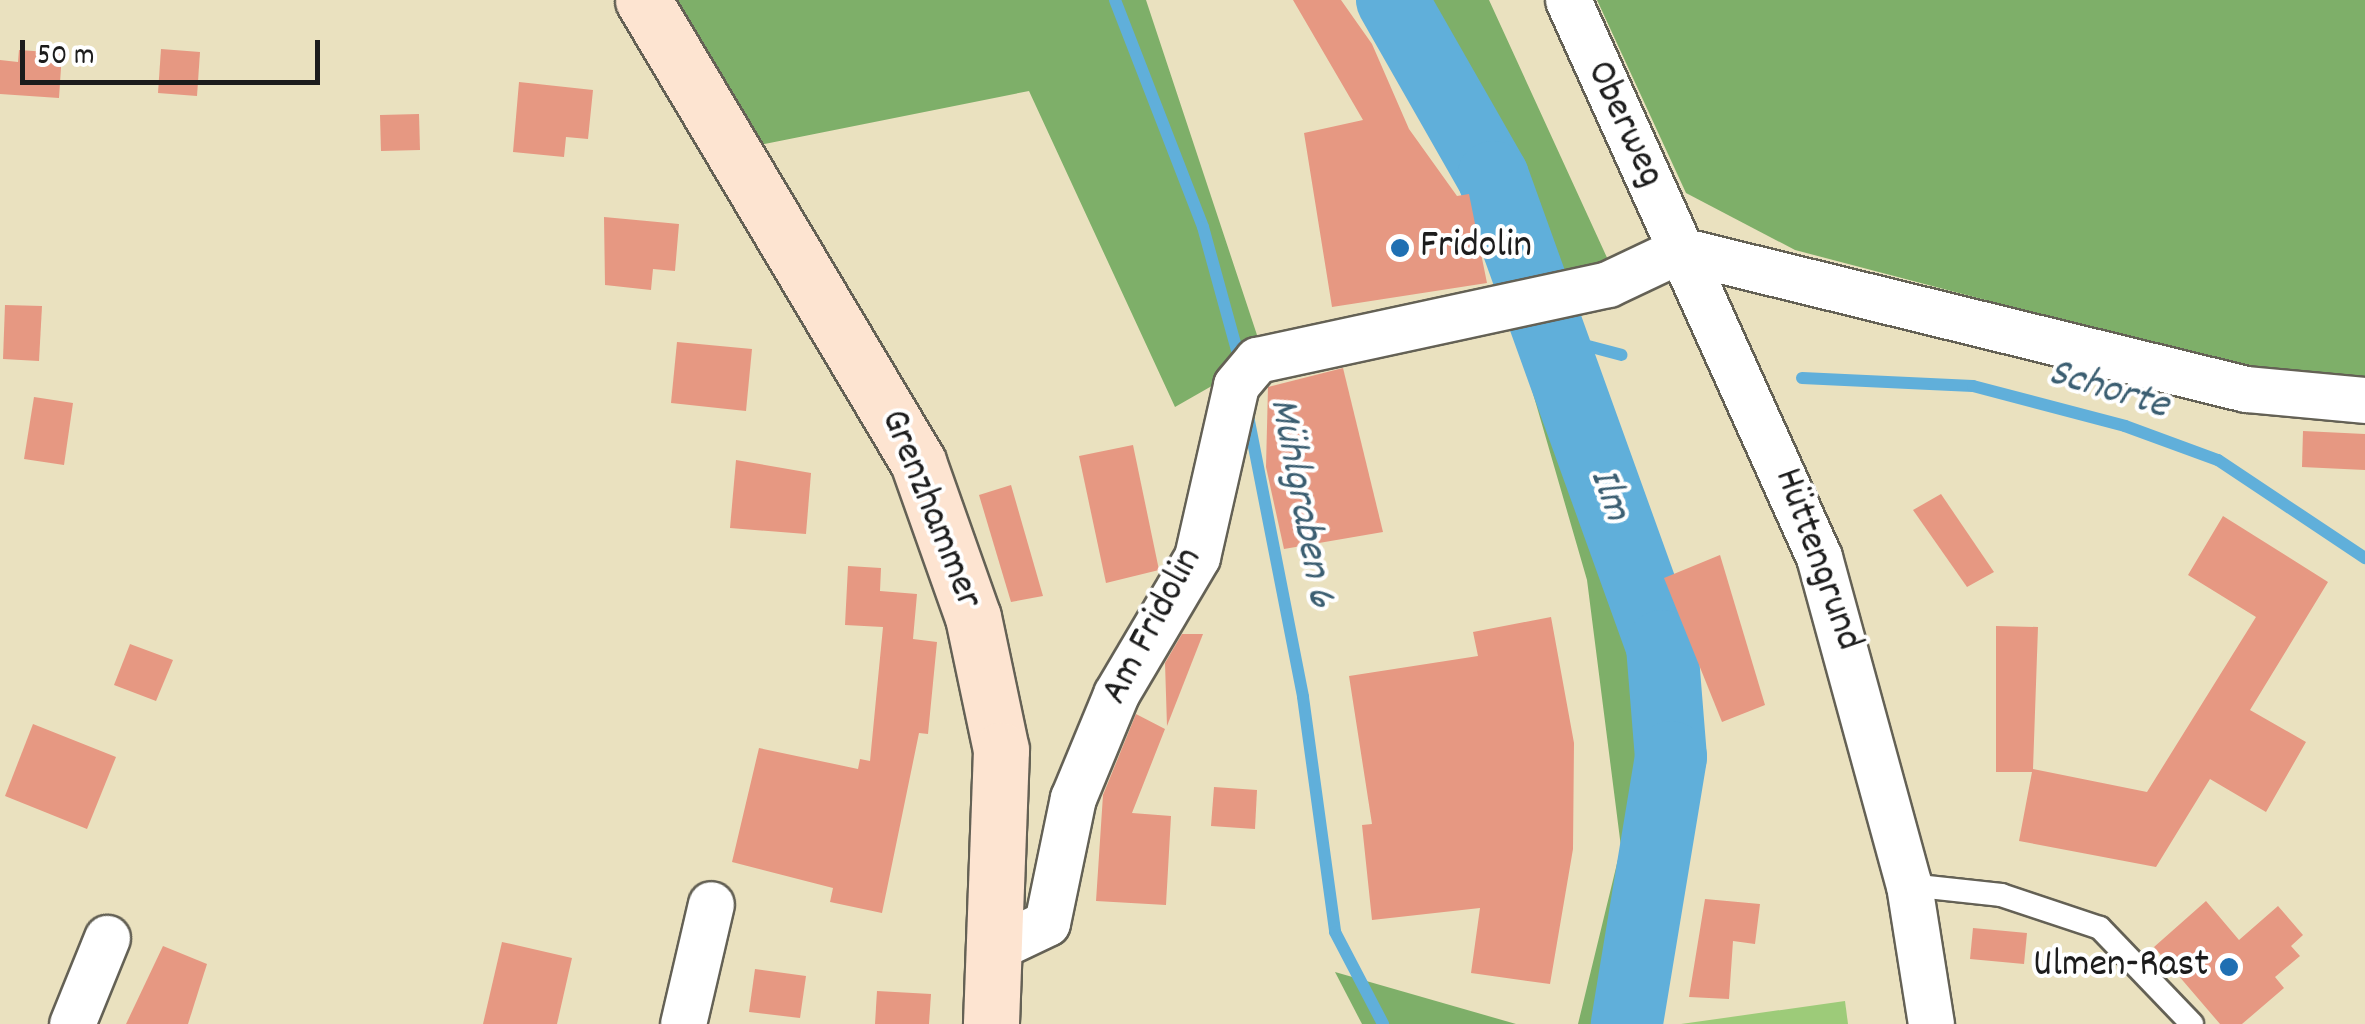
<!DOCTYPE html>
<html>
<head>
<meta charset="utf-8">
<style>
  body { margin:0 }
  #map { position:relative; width:2365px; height:1024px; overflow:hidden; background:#eae1bf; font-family:Dekko,sans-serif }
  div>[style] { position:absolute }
  .green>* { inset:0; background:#9dcb79 }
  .forest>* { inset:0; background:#7eaf69 }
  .stream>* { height:12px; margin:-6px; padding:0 6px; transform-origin:6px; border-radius:6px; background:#60afda }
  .river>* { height:72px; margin:-36px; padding:0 36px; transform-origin:36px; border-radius:36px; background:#60afda }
  .building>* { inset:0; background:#e69882 }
  .roads { filter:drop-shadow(2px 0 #646155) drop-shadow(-2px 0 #646155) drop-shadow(0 2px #646155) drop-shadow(0 -2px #646155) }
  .service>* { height:22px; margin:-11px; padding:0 11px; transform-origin:11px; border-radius:11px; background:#fff }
  .minor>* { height:45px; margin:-22.5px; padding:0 22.5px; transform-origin:22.5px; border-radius:22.5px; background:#fff }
  .secondary>* { height:55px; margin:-27.5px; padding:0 27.5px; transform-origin:27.5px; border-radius:27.5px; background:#fde4d1 }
  .dots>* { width:28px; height:28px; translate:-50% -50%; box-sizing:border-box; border:5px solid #fff; border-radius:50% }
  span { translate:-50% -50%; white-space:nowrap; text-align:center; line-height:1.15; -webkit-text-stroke:8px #fff; paint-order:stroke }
  .street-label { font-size:40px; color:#1c1c1c }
  .poi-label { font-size:40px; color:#1c1c1c }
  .left { translate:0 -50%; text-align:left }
  .right { translate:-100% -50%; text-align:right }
  .water-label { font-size:42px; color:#3b5e71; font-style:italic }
  .scale { position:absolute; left:20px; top:40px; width:300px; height:45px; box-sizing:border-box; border:5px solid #1c1c1c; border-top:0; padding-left:12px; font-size:30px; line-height:35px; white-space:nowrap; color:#1c1c1c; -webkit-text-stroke:8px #fff; paint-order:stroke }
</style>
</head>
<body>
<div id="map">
  <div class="green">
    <div style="clip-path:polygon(1845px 1001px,1848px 1024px,1681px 1024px)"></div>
  </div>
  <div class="forest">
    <div style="clip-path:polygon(672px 0,1146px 0,1258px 338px,1217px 383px,1175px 407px,1029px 91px,755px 146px)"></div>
    <div style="clip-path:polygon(1370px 0,1489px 0,1609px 262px,1512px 287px,1508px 170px)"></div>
    <div style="clip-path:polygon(1597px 0,2365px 0,2365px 376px,2286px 379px,1795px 250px,1686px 193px)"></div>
    <div style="clip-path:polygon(1510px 314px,1576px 315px,1678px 666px,1688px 732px,1642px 1024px,1578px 1024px,1621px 847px,1587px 580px)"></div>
    <div style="clip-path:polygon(1335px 972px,1516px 1024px,1362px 1024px)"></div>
  </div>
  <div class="stream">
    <div style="left:1115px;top:0;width:243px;rotate:68.8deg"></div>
    <div style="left:1203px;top:227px;width:139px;rotate:74.6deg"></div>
    <div style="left:1550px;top:336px;width:74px;rotate:14.8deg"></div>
    <div style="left:1802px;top:378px;width:171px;rotate:2.7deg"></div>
    <div style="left:1973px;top:386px;width:157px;rotate:14.7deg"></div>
    <div style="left:2125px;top:426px;width:99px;rotate:20.1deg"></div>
    <div style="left:2218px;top:460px;width:177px;rotate:33.7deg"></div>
    <div style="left:1248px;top:416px;width:286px;rotate:78.9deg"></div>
    <div style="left:1303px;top:697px;width:237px;rotate:82.2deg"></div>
    <div style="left:1335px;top:932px;width:104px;rotate:62.4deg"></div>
  </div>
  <div class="river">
    <div style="left:1392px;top:0;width:204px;rotate:60.3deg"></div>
    <div style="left:1493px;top:177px;width:499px;rotate:70.2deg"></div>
    <div style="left:1662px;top:646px;width:111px;rotate:85.4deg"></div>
    <div style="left:1671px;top:757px;width:271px;rotate:99.4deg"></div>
  </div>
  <div class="building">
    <div style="clip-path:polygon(1293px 0,1341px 0,1372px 44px,1409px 129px,1457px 196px,1469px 194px,1487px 283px,1332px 307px,1304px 133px,1363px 120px)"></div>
    <div style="clip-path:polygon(161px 49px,200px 52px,197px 96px,158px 93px)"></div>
    <div style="clip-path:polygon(19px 50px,62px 53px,59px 98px,0 94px,0 60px,18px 62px)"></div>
    <div style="clip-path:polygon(519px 82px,593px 90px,588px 139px,566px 137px,564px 157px,513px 152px)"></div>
    <div style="clip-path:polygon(419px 114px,420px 150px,381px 151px,380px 115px)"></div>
    <div style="clip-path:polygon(604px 217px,679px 224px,675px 271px,653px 269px,651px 290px,605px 285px)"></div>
    <div style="clip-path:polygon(5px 305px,42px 306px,39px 361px,3px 359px)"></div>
    <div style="clip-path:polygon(677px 342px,752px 349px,746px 411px,671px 403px)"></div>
    <div style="clip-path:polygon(1343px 368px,1383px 532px,1284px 549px,1266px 467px,1268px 387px)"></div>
    <div style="clip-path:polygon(34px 397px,73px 403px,64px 465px,24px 459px)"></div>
    <div style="clip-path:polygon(2303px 431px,2365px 434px,2365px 470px,2302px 467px)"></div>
    <div style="clip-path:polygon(1133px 445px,1159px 570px,1106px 583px,1079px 456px)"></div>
    <div style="clip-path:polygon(736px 460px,811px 473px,806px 534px,730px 528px)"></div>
    <div style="clip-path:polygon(1011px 485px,1043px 596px,1011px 602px,979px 495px)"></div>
    <div style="clip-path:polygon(1941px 494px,1994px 572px,1967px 587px,1913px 510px)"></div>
    <div style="clip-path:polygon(2223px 516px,2328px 582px,2250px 710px,2306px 742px,2266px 812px,2210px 779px,2156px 867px,2019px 841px,2032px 772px,1996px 772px,1996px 626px,2038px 627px,2033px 769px,2147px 792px,2256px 617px,2188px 575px)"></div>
    <div style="clip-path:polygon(1720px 555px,1765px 705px,1722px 722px,1664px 578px)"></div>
    <div style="clip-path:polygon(848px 566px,881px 568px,880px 591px,917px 594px,913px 639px,937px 642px,928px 734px,919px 733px,882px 913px,830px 902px,833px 888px,732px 862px,759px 748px,858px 769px,860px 759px,870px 761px,883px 627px,845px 625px)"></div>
    <div style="clip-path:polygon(1551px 617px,1574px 743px,1573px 849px,1550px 984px,1471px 973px,1480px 908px,1372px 920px,1362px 825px,1372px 824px,1349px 676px,1478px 656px,1473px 632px)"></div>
    <div style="clip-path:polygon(1182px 634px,1203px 634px,1167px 726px,1165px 663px)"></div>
    <div style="clip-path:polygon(130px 644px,173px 660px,156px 701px,114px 685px)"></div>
    <div style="clip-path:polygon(1136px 714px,1165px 729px,1132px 813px,1171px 816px,1166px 905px,1096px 901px,1103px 795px)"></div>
    <div style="clip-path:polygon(33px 724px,116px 757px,87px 829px,5px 796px)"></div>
    <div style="clip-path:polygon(1214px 787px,1257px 790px,1255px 829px,1211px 826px)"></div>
    <div style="clip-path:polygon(1705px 899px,1760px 904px,1755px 944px,1733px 941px,1729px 999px,1689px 997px)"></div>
    <div style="clip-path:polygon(2206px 901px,2239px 940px,2278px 906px,2303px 935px,2291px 946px,2300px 956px,2275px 977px,2284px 988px,2242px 1024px,2220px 1024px,2154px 947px)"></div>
    <div style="clip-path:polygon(1973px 928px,2027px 933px,2024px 964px,1970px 959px)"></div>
    <div style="clip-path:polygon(502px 942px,572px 958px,557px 1024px,483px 1024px)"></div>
    <div style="clip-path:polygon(163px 946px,207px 964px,188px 1024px,126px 1024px)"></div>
    <div style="clip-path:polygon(755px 969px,806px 976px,800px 1018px,749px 1012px)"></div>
    <div style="clip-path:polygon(877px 991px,931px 994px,929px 1024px,875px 1024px)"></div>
  </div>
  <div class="roads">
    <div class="service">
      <div style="left:1909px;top:885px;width:93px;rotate:6.2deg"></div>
      <div style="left:2001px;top:895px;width:104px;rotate:18.4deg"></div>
      <div style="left:2100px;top:928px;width:133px;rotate:46.2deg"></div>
    </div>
    <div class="minor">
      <div style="left:1568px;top:0;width:611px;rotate:65.74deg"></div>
      <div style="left:1819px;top:557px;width:340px;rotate:74.7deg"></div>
      <div style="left:1909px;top:885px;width:141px;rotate:81deg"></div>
      <div style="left:1680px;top:250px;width:583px;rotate:13.8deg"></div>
      <div style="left:2246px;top:389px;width:120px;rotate:5.3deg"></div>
      <div style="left:999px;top:946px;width:53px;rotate:-25.6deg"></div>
      <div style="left:1047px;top:923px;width:128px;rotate:-78.3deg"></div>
      <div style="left:1073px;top:798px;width:113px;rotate:-67.5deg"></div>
      <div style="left:1116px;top:694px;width:159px;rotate:-59.4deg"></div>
      <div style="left:1197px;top:557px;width:176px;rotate:-77.2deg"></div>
      <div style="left:1236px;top:385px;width:33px;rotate:-50deg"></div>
      <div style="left:1257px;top:360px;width:359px;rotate:-12.2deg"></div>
      <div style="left:1608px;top:284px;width:80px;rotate:-25.3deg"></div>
      <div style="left:72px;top:1024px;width:93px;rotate:-67.9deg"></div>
      <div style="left:683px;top:1024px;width:123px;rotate:-76.9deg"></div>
    </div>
    <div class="secondary">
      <div style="left:643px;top:0;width:538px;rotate:59.24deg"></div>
      <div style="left:918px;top:462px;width:164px;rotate:70.5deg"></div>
      <div style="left:973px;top:617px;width:136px;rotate:78.1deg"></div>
      <div style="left:1001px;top:750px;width:274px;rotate:92.1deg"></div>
    </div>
  </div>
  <div class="dots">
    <div style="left:1400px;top:248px;background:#1f6fb2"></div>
    <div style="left:2229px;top:967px;background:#1f6fb2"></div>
  </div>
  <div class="street-label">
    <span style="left:1623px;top:125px;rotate:65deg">Oberweg</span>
    <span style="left:929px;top:510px;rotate:68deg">Grenzhammer</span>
    <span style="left:1816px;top:560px;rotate:70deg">Hüttengrund</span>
    <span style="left:1154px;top:627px;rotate:-62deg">Am Fridolin</span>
  </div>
  <div class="poi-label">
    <span class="left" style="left:1420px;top:248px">Fridolin</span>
    <span class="right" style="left:2209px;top:967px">Ulmen-Rast</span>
  </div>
  <div class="water-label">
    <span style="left:2108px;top:391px;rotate:17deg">Schorte</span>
    <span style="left:1608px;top:495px;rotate:70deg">Ilm</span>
    <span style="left:1300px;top:503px;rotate:79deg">Mühlgraben 6</span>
  </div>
  <div class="scale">50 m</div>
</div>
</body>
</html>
